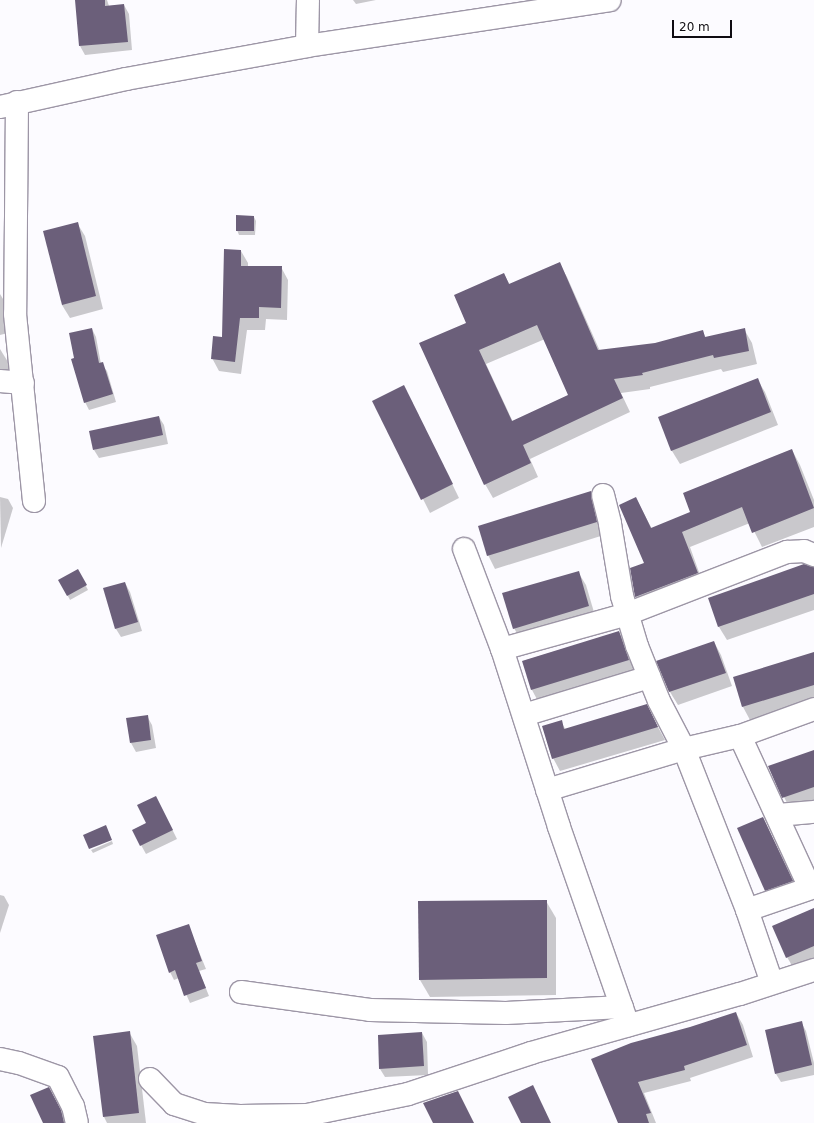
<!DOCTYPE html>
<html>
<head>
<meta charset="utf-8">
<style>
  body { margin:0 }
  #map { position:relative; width:814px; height:1123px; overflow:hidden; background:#fcfbff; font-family:"DejaVu Sans",sans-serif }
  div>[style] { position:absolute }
  .shadow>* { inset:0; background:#0003 }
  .building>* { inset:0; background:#6b5f7a }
  .roads { filter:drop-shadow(1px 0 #9d96a6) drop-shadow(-1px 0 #9d96a6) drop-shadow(0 1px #9d96a6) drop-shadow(0 -1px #9d96a6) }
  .minor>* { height:22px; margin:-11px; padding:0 11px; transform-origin:11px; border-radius:11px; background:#fff }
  span { translate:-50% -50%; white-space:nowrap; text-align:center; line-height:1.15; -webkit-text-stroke:3.5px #fff; paint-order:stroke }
  .scale { position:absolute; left:672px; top:20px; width:60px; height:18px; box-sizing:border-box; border:2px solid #0f0c12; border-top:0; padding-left:5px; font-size:12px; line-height:14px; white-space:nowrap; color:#0f0c12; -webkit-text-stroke:3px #fff; paint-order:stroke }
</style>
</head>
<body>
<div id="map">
  <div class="shadow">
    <div style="clip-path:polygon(76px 0,107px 0,109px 6px,124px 5px,129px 14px,132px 50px,85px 55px,80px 46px)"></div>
    <div style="clip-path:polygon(353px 0,376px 0,356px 4px)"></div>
    <div style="clip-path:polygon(254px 217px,256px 221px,255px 235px,239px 235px,237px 230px)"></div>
    <div style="clip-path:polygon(77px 223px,85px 236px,103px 309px,70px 318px,62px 305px)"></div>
    <div style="clip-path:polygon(241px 251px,248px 263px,248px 267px,281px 267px,288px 280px,287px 320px,266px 319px,265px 330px,247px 330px,241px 374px,219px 371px,212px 358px,223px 338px)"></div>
    <div style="clip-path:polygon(evenodd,559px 263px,567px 277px,600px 351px,655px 344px,703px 332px,706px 338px,744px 329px,752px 343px,757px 364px,723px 372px,721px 369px,650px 387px,650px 389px,621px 393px,630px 412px,530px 459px,538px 477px,493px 498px,485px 484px,467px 323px,504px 274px,510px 285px,559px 263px,545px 339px,569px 395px,513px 422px,486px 364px,545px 339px)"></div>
    <div style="clip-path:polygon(0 294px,8px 307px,8px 333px,0 335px)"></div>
    <div style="clip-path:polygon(92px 329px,96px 337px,101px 364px,107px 371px,116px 402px,89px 410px,85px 402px,75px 359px)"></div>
    <div style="clip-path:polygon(0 349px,8px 362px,8px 382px,0 383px)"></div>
    <div style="clip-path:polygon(757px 379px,765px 392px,778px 425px,680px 464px,672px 451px,659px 418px)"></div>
    <div style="clip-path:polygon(411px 400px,459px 498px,430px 513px,374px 401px)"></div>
    <div style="clip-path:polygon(159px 417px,164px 425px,168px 444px,99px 458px,94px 450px)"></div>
    <div style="clip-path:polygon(792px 450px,800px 465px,814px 500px,814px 527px,762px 547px,750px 523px,690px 547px,705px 589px,645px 612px,636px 597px,631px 569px,646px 563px,636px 498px,652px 529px,692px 512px)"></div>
    <div style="clip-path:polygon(591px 493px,598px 506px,604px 535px,495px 569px,488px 555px)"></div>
    <div style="clip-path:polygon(0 497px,8px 499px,13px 508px,1px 548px)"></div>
    <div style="clip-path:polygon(814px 568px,814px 610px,727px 640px,719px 627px,709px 598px)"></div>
    <div style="clip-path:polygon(78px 571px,88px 590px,70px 600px,60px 581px)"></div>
    <div style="clip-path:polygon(578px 572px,586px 585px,596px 619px,522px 642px,514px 628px)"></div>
    <div style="clip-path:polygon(125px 583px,130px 592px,142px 631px,121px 637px,116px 629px)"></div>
    <div style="clip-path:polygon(619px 632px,626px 645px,636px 673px,539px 703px,532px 690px,523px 661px)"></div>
    <div style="clip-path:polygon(714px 642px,721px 655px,732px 686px,678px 705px,670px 692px,658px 662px)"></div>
    <div style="clip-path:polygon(814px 653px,814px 700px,750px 720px,743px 707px,734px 678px)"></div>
    <div style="clip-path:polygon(646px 705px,665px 740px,560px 771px,553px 758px,561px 722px,566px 730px)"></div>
    <div style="clip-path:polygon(147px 716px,152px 725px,156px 748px,136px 752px,131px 743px)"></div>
    <div style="clip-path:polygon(814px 751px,814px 803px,791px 811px,769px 767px)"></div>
    <div style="clip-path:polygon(156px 797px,177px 839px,146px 854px,141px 845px)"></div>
    <div style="clip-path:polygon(763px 818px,800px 894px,774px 903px,766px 890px)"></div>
    <div style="clip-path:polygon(112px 841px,113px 844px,93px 853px,91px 850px)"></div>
    <div style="clip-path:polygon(0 895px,4px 896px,9px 905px,0 933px)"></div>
    <div style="clip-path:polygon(546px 901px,556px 918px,556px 995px,430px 997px,420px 980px)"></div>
    <div style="clip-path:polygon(814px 909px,814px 962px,795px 971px,787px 957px)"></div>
    <div style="clip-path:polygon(188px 925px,206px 969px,199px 971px,209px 996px,190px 1003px,179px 978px,174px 980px,170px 972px)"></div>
    <div style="clip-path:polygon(736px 1013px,743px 1025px,753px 1057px,690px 1078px,691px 1081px,644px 1093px,656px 1123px,619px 1123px,593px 1060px)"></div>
    <div style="clip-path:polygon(801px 1022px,806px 1031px,814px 1063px,814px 1075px,781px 1082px,776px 1074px)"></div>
    <div style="clip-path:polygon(129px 1032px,137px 1046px,146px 1123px,107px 1123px,104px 1117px,94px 1037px)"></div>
    <div style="clip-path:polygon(422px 1033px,427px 1042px,428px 1075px,385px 1077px,380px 1069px)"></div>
    <div style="clip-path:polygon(53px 1097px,66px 1120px,67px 1123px,44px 1123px)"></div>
  </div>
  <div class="building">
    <div style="clip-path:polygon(75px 0,105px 0,105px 6px,124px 4px,128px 42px,79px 46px)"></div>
    <div style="clip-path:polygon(236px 215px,254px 216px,254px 231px,236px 231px)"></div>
    <div style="clip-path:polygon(78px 222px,96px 296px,62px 305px,43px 231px)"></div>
    <div style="clip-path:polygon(224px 249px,241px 250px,241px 266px,282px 266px,281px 308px,259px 307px,259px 318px,240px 318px,235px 362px,211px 359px,213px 336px,222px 337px)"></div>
    <div style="clip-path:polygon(evenodd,560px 262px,598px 350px,655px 343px,703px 330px,705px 337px,745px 328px,749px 351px,714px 358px,713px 355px,642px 373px,643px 375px,614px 379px,623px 398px,523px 445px,531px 463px,484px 485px,419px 343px,466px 323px,454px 295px,504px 273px,509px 284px,560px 262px,537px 325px,568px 395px,512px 421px,479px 350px,537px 325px)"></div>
    <div style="clip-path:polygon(92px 328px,99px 363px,103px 362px,113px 394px,84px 403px,71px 359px,74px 358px,69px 333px)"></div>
    <div style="clip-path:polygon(758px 378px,771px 412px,671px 451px,658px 417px)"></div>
    <div style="clip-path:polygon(404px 385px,453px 484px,421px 500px,372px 401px)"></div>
    <div style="clip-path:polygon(159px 416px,163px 435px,93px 450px,89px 431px)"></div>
    <div style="clip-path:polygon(792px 449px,814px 508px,752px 533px,742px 507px,682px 532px,698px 573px,635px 597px,630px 568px,644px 563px,619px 505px,636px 497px,651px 528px,690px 512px,683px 493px)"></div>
    <div style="clip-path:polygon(591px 491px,597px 522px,487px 556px,478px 526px)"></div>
    <div style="clip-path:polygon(804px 564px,814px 567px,814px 594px,718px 627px,708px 598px)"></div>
    <div style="clip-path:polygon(78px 569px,87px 585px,67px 596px,58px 580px)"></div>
    <div style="clip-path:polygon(579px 571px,589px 606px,513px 629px,502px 593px)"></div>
    <div style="clip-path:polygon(125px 582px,138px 622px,115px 629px,103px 588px)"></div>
    <div style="clip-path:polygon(619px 631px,629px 660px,531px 690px,522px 661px)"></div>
    <div style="clip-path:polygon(714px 641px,726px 673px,669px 692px,656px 661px)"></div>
    <div style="clip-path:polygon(814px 652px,814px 685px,742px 707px,733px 677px)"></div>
    <div style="clip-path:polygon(647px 704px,658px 727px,552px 759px,542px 726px,562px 720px,564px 729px)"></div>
    <div style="clip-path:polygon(148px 715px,151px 740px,130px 743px,126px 718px)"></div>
    <div style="clip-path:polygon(814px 750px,814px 787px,782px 798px,768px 766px)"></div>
    <div style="clip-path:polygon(156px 796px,173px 830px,140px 846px,132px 830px,146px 823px,137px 805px)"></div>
    <div style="clip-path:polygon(763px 817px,793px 881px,765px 891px,737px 828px)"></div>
    <div style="clip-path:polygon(106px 825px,112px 840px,89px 849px,83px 835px)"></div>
    <div style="clip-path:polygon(547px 900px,547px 978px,419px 980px,418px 901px)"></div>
    <div style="clip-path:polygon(814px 908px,814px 946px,786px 958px,772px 926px)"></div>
    <div style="clip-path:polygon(189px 924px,202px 961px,196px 963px,206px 988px,184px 996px,175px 970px,169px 973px,156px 935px)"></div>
    <div style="clip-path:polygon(736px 1012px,747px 1045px,684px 1066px,685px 1070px,638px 1082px,651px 1113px,646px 1114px,649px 1123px,618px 1123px,591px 1059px,631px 1043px,690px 1027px)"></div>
    <div style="clip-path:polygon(802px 1021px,812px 1065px,775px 1074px,765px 1030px)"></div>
    <div style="clip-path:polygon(130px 1031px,139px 1113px,103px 1117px,93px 1036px)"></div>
    <div style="clip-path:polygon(422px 1032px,424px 1066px,379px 1069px,378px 1035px)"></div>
    <div style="clip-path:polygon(533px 1085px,551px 1123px,521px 1123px,508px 1097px)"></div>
    <div style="clip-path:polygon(49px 1087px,61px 1110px,64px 1123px,43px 1123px,30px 1095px)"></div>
    <div style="clip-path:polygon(458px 1091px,474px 1123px,433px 1123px,423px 1103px)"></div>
  </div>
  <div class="roads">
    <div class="minor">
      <div style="left:307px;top:46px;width:46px;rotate:-88.8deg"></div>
      <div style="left:17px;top:102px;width:212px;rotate:90.5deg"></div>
      <div style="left:15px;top:314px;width:188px;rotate:84.2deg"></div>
      <div style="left:0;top:107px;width:129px;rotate:-12.5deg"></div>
      <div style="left:126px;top:79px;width:184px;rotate:-10.3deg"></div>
      <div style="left:307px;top:46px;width:306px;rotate:-8.6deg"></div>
      <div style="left:0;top:381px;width:23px;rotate:5deg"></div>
      <div style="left:603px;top:495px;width:30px;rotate:76deg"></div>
      <div style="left:610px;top:524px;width:73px;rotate:80.5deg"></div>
      <div style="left:622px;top:596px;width:52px;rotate:73.3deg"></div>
      <div style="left:637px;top:646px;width:59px;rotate:68.2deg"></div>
      <div style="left:659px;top:701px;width:54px;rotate:62.5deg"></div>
      <div style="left:684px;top:749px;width:173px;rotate:68.6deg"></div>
      <div style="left:747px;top:910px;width:77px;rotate:71.1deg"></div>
      <div style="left:464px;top:549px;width:107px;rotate:69.2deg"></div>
      <div style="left:502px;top:649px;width:187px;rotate:72.2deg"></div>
      <div style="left:559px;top:827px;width:210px;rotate:70.8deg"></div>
      <div style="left:502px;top:649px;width:130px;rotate:-15.6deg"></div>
      <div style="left:627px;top:614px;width:172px;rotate:-21.2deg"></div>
      <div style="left:787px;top:552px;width:17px;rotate:-3deg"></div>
      <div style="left:804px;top:551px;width:11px;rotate:22deg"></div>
      <div style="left:524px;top:715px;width:131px;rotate:-16.9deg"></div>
      <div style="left:740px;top:736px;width:167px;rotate:65.3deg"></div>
      <div style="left:547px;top:790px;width:143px;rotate:-16.7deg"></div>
      <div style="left:684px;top:749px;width:57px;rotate:-13.1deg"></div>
      <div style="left:740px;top:736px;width:79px;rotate:-20deg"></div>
      <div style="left:778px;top:815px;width:36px;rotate:-5deg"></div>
      <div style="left:747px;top:910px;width:71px;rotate:-18.9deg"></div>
      <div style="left:241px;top:992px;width:130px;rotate:7.9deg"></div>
      <div style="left:370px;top:1010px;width:136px;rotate:1.3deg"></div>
      <div style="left:506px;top:1013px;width:116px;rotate:-3deg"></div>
      <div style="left:0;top:1059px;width:19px;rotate:12deg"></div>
      <div style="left:19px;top:1063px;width:41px;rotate:19.7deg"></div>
      <div style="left:58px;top:1077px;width:33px;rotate:63deg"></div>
      <div style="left:73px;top:1106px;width:17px;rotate:77deg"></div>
      <div style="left:150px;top:1079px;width:35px;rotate:46deg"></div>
      <div style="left:174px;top:1104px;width:32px;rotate:18deg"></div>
      <div style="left:204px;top:1114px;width:36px;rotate:3deg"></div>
      <div style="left:240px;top:1116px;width:67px;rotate:-0.9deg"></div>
      <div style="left:307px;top:1115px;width:103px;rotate:-11.7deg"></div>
      <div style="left:408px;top:1094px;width:130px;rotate:-18.4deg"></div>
      <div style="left:531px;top:1053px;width:217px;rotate:-15.8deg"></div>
      <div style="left:740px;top:994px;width:78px;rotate:-18deg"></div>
    </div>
  </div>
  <div class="scale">20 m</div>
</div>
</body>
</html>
